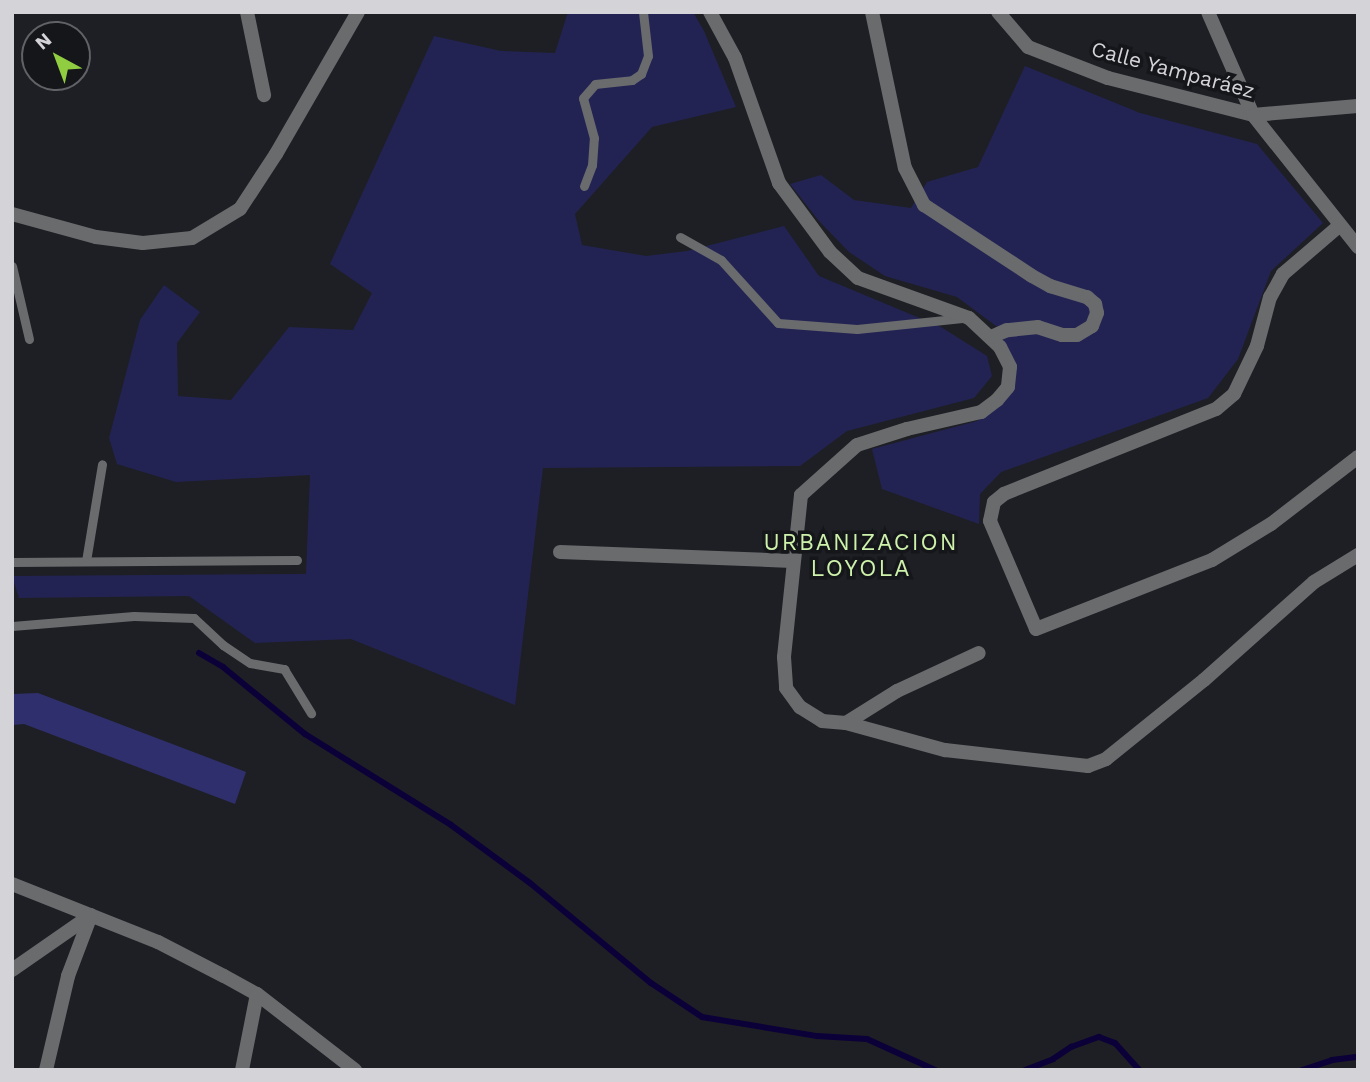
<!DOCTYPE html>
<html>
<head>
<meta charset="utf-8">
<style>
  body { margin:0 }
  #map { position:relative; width:1370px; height:1082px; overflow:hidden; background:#1e1f24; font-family:"Work Sans",sans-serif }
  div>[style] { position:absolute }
  .green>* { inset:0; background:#232353 }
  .stream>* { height:6px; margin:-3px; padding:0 3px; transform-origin:3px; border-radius:3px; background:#0c0039 }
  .building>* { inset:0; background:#302f6d }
  .lane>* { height:9px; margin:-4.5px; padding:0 4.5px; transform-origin:4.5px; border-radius:4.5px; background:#6a6b6d }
  .street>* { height:14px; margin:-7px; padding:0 7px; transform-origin:7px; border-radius:7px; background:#6a6b6d }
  span { translate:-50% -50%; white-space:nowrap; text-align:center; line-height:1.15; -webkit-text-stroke:7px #15161a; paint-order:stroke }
  .street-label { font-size:21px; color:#d4d4d8 }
  .neighbourhood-label { font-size:23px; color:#cef2ab; letter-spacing:2px }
  .frame { position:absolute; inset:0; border:14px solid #d4d4d8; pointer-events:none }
  .north { position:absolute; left:21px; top:21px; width:70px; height:70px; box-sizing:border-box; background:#15161a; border:2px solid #616266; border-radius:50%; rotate:319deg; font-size:19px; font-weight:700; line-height:28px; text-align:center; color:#d4d4d8 }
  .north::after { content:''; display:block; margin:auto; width:24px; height:32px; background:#90cd40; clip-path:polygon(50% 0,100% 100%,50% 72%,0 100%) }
</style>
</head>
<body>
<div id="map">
  <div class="green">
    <div style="clip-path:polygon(568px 12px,693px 12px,704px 31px,736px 107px,652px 127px,575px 214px,582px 245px,646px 256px,687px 251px,784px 226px,819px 276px,941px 327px,987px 356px,992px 376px,974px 398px,847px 431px,800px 466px,543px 468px,515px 705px,351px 639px,255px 643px,189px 596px,19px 598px,12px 576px,306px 574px,310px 475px,176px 482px,117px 464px,109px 438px,140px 320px,164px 285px,200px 312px,177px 343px,178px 396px,231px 400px,289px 327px,353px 330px,372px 293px,330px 264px,434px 36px,501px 51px,555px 53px)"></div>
    <div style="clip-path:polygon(1025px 66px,1140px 113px,1257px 144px,1323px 223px,1271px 271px,1238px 359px,1208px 398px,1001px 472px,980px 494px,979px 524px,882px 489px,872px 449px,977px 421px,994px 406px,1012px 367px,1000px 329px,957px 297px,885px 276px,849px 252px,819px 221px,790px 184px,821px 175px,854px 200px,911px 208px,927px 182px,978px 167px)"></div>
  </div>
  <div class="stream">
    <div style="left:199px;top:653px;width:28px;rotate:30deg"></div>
    <div style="left:223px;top:667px;width:106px;rotate:39.3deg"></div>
    <div style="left:305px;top:734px;width:172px;rotate:31.9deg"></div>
    <div style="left:451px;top:825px;width:98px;rotate:36.3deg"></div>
    <div style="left:530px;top:883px;width:157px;rotate:39.6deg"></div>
    <div style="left:651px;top:983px;width:61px;rotate:33.7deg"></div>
    <div style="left:702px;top:1017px;width:117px;rotate:9.4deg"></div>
    <div style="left:817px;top:1036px;width:50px;rotate:3.4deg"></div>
    <div style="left:867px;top:1039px;width:75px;rotate:24.5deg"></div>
    <div style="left:1025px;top:1070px;width:30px;rotate:-21deg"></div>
    <div style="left:1053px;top:1059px;width:22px;rotate:-34deg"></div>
    <div style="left:1071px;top:1047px;width:30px;rotate:-20deg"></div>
    <div style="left:1099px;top:1037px;width:17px;rotate:21deg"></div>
    <div style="left:1115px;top:1043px;width:36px;rotate:48deg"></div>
    <div style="left:1302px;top:1070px;width:32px;rotate:-18deg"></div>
    <div style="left:1332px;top:1060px;width:26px;rotate:-7deg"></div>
  </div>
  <div class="building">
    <div style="clip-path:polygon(38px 693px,246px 772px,235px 804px,24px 724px,12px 725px,12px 694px)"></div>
  </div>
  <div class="lane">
    <div style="left:584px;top:186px;width:22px;rotate:-69deg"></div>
    <div style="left:592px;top:165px;width:27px;rotate:-86deg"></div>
    <div style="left:594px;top:138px;width:41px;rotate:-105.4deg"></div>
    <div style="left:583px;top:98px;width:18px;rotate:-49deg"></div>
    <div style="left:595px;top:84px;width:37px;rotate:-6deg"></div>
    <div style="left:632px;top:80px;width:11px;rotate:-34deg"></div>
    <div style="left:641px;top:74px;width:19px;rotate:-69deg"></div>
    <div style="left:648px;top:56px;width:44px;rotate:-96.5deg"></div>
    <div style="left:680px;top:237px;width:47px;rotate:29.3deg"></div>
    <div style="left:721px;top:260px;width:85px;rotate:47.9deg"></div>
    <div style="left:778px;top:323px;width:79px;rotate:4.3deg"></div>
    <div style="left:857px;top:329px;width:108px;rotate:-5.9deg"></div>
    <div style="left:12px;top:266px;width:75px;rotate:76.9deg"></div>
    <div style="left:86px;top:561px;width:98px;rotate:-80.6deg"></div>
    <div style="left:12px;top:562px;width:285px;rotate:-0.4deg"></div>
    <div style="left:12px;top:626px;width:122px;rotate:-4.7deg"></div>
    <div style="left:134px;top:616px;width:60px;rotate:1.9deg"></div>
    <div style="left:194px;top:618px;width:40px;rotate:43deg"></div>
    <div style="left:223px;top:645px;width:32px;rotate:34deg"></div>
    <div style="left:250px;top:663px;width:35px;rotate:10deg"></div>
    <div style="left:284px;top:669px;width:52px;rotate:58.5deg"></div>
  </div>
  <div class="street">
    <div style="left:247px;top:12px;width:85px;rotate:78.4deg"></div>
    <div style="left:710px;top:12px;width:52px;rotate:61.5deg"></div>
    <div style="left:735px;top:58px;width:133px;rotate:70.6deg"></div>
    <div style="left:779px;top:183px;width:86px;rotate:53.5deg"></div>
    <div style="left:830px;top:252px;width:38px;rotate:43deg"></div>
    <div style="left:858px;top:278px;width:118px;rotate:19.8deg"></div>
    <div style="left:969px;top:318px;width:42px;rotate:43.1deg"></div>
    <div style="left:1000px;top:347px;width:22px;rotate:63deg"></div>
    <div style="left:1010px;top:367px;width:20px;rotate:96deg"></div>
    <div style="left:1008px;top:387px;width:17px;rotate:130deg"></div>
    <div style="left:997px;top:400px;width:20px;rotate:143deg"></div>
    <div style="left:981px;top:412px;width:76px;rotate:167.1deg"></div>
    <div style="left:907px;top:429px;width:52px;rotate:162.3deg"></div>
    <div style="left:857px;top:445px;width:75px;rotate:138.2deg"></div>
    <div style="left:801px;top:495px;width:163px;rotate:96deg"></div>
    <div style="left:784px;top:657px;width:31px;rotate:86deg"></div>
    <div style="left:786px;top:688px;width:24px;rotate:54deg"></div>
    <div style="left:800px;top:707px;width:26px;rotate:32deg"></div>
    <div style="left:822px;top:721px;width:24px;rotate:5deg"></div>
    <div style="left:846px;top:723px;width:60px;rotate:-32.1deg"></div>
    <div style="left:897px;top:691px;width:90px;rotate:-24.9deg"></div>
    <div style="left:872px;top:12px;width:159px;rotate:78.1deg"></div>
    <div style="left:905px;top:168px;width:42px;rotate:62.8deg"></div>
    <div style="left:924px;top:205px;width:129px;rotate:33.3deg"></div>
    <div style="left:1032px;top:276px;width:21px;rotate:29deg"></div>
    <div style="left:1050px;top:286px;width:39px;rotate:17deg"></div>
    <div style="left:1087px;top:297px;width:11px;rotate:41deg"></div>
    <div style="left:1095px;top:304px;width:9px;rotate:77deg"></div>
    <div style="left:1097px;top:313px;width:14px;rotate:111deg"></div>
    <div style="left:1092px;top:326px;width:17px;rotate:149deg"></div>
    <div style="left:1077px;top:335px;width:15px;rotate:180deg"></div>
    <div style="left:1062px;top:335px;width:25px;rotate:-162deg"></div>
    <div style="left:1038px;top:327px;width:31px;rotate:174deg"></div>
    <div style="left:1007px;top:330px;width:17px;rotate:156deg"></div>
    <div style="left:998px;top:12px;width:46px;rotate:49.4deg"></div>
    <div style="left:1028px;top:47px;width:86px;rotate:21.2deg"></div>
    <div style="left:1108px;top:78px;width:150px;rotate:14.3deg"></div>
    <div style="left:1253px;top:115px;width:105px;rotate:-4.9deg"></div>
    <div style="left:1208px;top:12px;width:112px;rotate:66.4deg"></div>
    <div style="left:1253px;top:115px;width:169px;rotate:51.5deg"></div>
    <div style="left:12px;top:214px;width:87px;rotate:15.3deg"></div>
    <div style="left:96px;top:237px;width:47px;rotate:7.3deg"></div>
    <div style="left:143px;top:243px;width:49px;rotate:-5.8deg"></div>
    <div style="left:192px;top:238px;width:56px;rotate:-31.1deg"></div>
    <div style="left:240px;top:209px;width:66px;rotate:-56.8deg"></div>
    <div style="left:276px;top:154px;width:164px;rotate:-60deg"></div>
    <div style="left:1339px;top:226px;width:74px;rotate:139.4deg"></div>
    <div style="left:1283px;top:274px;width:26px;rotate:119deg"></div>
    <div style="left:1270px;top:297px;width:51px;rotate:104.9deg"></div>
    <div style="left:1257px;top:346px;width:53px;rotate:115.6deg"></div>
    <div style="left:1234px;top:394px;width:23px;rotate:140deg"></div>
    <div style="left:1216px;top:409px;width:228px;rotate:158.2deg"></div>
    <div style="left:1004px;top:494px;width:13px;rotate:141deg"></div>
    <div style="left:994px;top:502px;width:19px;rotate:102deg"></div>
    <div style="left:990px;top:521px;width:117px;rotate:66.9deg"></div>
    <div style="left:1036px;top:629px;width:189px;rotate:-21.4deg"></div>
    <div style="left:1212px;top:560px;width:69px;rotate:-31.4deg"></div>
    <div style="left:1271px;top:524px;width:110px;rotate:-37.6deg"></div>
    <div style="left:560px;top:552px;width:232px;rotate:2.2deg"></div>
    <div style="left:846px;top:723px;width:103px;rotate:15.3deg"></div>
    <div style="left:945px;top:750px;width:144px;rotate:6.4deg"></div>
    <div style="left:1088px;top:766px;width:19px;rotate:-21deg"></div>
    <div style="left:1106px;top:759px;width:126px;rotate:-38.9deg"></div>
    <div style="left:1204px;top:680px;width:147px;rotate:-41.7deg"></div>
    <div style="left:1314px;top:582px;width:52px;rotate:-31.5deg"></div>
    <div style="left:12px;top:884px;width:157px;rotate:21.7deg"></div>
    <div style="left:158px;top:942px;width:74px;rotate:27.3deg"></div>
    <div style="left:224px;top:976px;width:38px;rotate:29deg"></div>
    <div style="left:257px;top:994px;width:124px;rotate:37.8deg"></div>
    <div style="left:12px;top:970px;width:96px;rotate:-34.8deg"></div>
    <div style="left:46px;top:1070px;width:97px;rotate:-76.8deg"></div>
    <div style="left:68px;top:976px;width:65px;rotate:-69.3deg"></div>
    <div style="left:242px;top:1070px;width:77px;rotate:-78.8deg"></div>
  </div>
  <div class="street-label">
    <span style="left:1173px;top:70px;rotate:15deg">Calle Yamparáez</span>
  </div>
  <div class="neighbourhood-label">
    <span style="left:861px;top:556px">URBANIZACION<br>LOYOLA</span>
  </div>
  <div class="frame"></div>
  <div class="north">N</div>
</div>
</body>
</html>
